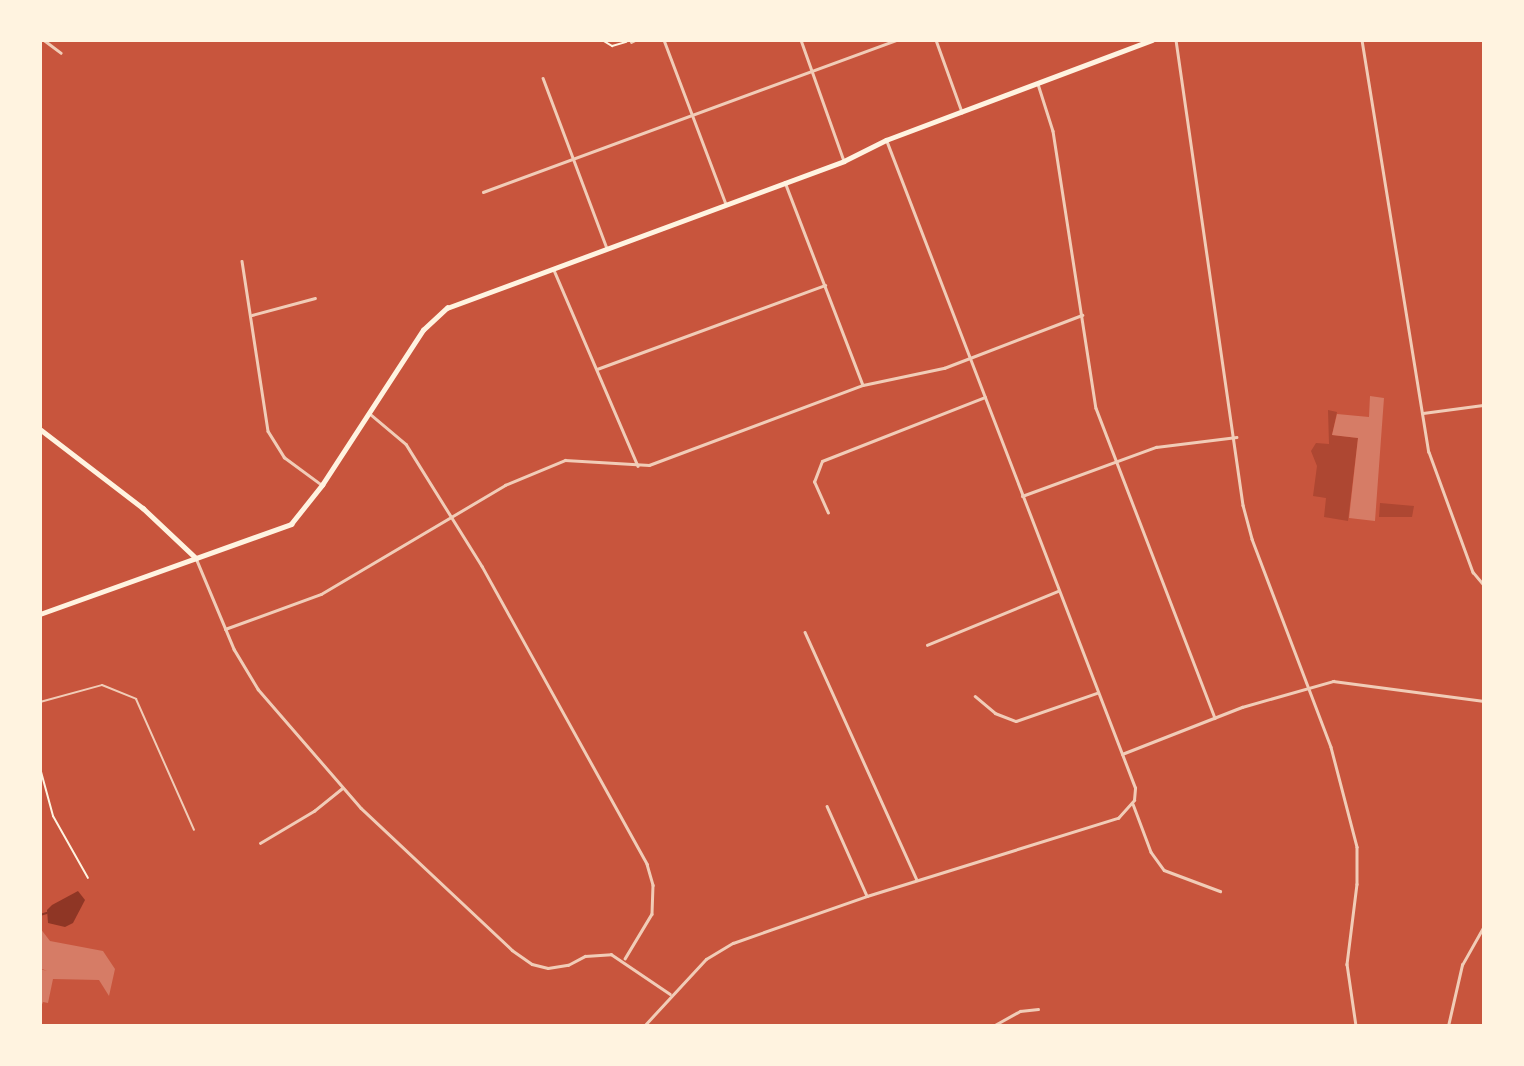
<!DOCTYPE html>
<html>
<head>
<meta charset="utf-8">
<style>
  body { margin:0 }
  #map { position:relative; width:1524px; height:1066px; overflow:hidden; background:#c8553d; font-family:Raleway,sans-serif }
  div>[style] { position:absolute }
  .green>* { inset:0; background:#ae4732 }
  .water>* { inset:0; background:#8f3625 }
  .stream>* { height:2px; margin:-1px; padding:0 1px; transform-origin:1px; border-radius:1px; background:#8f3625 }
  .building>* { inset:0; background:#d67c66 }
  .path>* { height:2px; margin:-1px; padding:0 1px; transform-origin:1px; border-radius:1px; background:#fff3e0 }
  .service>* { height:2px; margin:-1px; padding:0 1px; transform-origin:1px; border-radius:1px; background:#f1ccb7 }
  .minor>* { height:2.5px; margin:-1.25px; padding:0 1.25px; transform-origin:1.25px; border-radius:1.25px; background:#f1ccb7 }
  .secondary>* { height:4.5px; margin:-2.25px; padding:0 2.25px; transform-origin:2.25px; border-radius:2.25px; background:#fff3e0 }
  span { translate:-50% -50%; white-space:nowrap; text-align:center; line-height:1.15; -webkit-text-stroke:7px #fff3e0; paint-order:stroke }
  .frame { position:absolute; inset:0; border:42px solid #fff3e0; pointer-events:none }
</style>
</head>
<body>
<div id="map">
  <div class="green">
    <div style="clip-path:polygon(1328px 410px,1337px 412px,1332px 435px,1358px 438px,1348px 521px,1324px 517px,1326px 498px,1313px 496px,1317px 466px,1311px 451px,1316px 443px,1329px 444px)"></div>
    <div style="clip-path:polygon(1380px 503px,1414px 506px,1412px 517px,1379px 517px)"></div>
  </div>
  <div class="water">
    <div style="clip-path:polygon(78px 891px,85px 900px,73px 923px,65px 927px,48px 923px,47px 910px,52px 905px)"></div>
  </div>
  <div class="stream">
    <div style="left:40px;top:915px;width:7px;rotate:-16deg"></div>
  </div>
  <div class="building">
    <div style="clip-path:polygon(1370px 396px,1384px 398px,1375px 521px,1349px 518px,1358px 438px,1332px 435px,1337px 414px,1369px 417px)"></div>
    <div style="clip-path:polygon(40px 928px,50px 941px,103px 951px,115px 969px,109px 996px,99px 980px,53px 979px,48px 1003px,43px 1002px,40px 1009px,40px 969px,47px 971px,40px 968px)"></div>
  </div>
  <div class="path">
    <div style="left:602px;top:40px;width:12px;rotate:31deg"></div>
    <div style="left:612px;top:46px;width:15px;rotate:-16deg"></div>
    <div style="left:40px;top:768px;width:50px;rotate:74.8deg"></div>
    <div style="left:53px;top:816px;width:71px;rotate:60.6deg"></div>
  </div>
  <div class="service">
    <div style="left:40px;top:702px;width:64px;rotate:-15.3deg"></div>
    <div style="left:102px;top:685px;width:37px;rotate:22deg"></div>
    <div style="left:136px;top:699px;width:143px;rotate:66.1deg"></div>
  </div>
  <div class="minor">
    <div style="left:44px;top:40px;width:21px;rotate:37deg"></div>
    <div style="left:664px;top:40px;width:175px;rotate:69.3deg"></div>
    <div style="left:801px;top:40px;width:128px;rotate:70.4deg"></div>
    <div style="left:936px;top:40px;width:77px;rotate:70.1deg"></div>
    <div style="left:1176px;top:40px;width:470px;rotate:81.8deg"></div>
    <div style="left:1243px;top:505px;width:35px;rotate:75deg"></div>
    <div style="left:1252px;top:539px;width:222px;rotate:69.2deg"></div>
    <div style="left:1331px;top:747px;width:103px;rotate:75.4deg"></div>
    <div style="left:1357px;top:847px;width:37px;rotate:90deg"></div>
    <div style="left:1357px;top:884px;width:81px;rotate:97.1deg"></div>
    <div style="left:1347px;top:964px;width:63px;rotate:81.7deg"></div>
    <div style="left:1362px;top:40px;width:417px;rotate:80.8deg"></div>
    <div style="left:1429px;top:452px;width:128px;rotate:69.9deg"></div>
    <div style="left:1473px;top:572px;width:17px;rotate:50deg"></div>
    <div style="left:631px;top:42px;width:4px;rotate:-27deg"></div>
    <div style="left:543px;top:78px;width:182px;rotate:69.4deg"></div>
    <div style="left:1038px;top:84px;width:49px;rotate:72.3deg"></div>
    <div style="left:1053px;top:131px;width:280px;rotate:81.2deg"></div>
    <div style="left:1096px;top:408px;width:332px;rotate:69deg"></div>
    <div style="left:785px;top:182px;width:217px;rotate:69deg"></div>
    <div style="left:483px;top:192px;width:441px;rotate:-20.2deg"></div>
    <div style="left:242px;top:261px;width:172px;rotate:81.3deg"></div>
    <div style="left:268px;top:431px;width:31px;rotate:58deg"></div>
    <div style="left:284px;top:457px;width:47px;rotate:36.4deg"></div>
    <div style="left:554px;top:270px;width:213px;rotate:66.8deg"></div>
    <div style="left:252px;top:315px;width:65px;rotate:-15.1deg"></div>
    <div style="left:597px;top:369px;width:243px;rotate:-20.2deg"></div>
    <div style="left:369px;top:413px;width:48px;rotate:40deg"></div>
    <div style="left:406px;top:444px;width:144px;rotate:58.1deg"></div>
    <div style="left:482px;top:566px;width:341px;rotate:61deg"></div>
    <div style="left:647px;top:864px;width:22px;rotate:74deg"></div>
    <div style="left:653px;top:885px;width:29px;rotate:92deg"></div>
    <div style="left:652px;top:914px;width:52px;rotate:121deg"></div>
    <div style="left:1423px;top:413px;width:62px;rotate:-7.5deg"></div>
    <div style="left:1022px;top:496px;width:143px;rotate:-20.1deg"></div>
    <div style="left:1156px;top:447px;width:81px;rotate:-7.1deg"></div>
    <div style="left:828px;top:513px;width:34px;rotate:-114deg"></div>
    <div style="left:814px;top:482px;width:22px;rotate:-69deg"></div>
    <div style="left:822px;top:461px;width:175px;rotate:-21.4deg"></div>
    <div style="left:196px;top:558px;width:99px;rotate:67.3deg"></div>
    <div style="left:234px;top:649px;width:47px;rotate:59deg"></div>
    <div style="left:258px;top:689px;width:157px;rotate:49.1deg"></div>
    <div style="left:361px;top:808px;width:207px;rotate:43.2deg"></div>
    <div style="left:512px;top:950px;width:24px;rotate:35deg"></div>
    <div style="left:532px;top:964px;width:16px;rotate:14deg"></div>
    <div style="left:548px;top:968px;width:20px;rotate:-9deg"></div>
    <div style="left:568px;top:965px;width:19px;rotate:-28deg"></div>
    <div style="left:585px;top:956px;width:26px;rotate:-4deg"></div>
    <div style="left:611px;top:954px;width:71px;rotate:34.1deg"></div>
    <div style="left:225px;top:629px;width:102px;rotate:-20deg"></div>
    <div style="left:321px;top:594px;width:214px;rotate:-30.6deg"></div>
    <div style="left:505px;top:485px;width:65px;rotate:-22.6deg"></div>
    <div style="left:565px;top:460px;width:84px;rotate:3.4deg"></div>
    <div style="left:649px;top:465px;width:228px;rotate:-20.5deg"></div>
    <div style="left:863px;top:385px;width:83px;rotate:-11.9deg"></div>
    <div style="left:944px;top:368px;width:148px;rotate:-21deg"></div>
    <div style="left:805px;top:632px;width:272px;rotate:65.7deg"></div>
    <div style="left:927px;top:645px;width:142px;rotate:-22.4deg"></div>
    <div style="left:975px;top:696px;width:26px;rotate:40deg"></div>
    <div style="left:995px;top:713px;width:22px;rotate:21deg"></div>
    <div style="left:1016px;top:721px;width:86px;rotate:-19.1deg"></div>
    <div style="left:1122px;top:754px;width:129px;rotate:-21.4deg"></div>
    <div style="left:1242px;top:707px;width:95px;rotate:-15.9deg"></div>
    <div style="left:1333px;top:681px;width:152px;rotate:7.5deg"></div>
    <div style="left:1133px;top:804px;width:51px;rotate:69.4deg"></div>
    <div style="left:1151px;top:852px;width:22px;rotate:54deg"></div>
    <div style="left:1164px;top:870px;width:60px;rotate:20.6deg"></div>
    <div style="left:827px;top:806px;width:98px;rotate:66deg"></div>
    <div style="left:260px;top:843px;width:63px;rotate:-30.7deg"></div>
    <div style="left:314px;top:811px;width:36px;rotate:-39deg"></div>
    <div style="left:644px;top:1026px;width:91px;rotate:-47.2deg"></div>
    <div style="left:706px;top:959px;width:31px;rotate:-31deg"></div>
    <div style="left:733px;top:943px;width:142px;rotate:-19.3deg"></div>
    <div style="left:867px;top:896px;width:263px;rotate:-17.3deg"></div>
    <div style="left:1118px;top:818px;width:24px;rotate:-48deg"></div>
    <div style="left:1134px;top:800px;width:12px;rotate:-85deg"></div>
    <div style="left:1135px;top:788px;width:694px;rotate:-111.02deg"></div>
    <div style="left:993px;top:1026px;width:31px;rotate:-29deg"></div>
    <div style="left:1020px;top:1011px;width:18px;rotate:-6deg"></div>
    <div style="left:1448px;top:1026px;width:63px;rotate:-77.1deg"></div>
    <div style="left:1462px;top:965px;width:45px;rotate:-60.6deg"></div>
  </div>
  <div class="secondary">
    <div style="left:40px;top:429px;width:130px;rotate:37.5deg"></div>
    <div style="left:143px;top:508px;width:73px;rotate:43.3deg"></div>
    <div style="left:40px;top:614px;width:267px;rotate:-19.7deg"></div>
    <div style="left:291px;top:524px;width:50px;rotate:-51.5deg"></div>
    <div style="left:322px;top:485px;width:185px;rotate:-56.9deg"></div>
    <div style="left:423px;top:330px;width:33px;rotate:-43deg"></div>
    <div style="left:447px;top:308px;width:423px;rotate:-20.3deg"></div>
    <div style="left:844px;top:161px;width:47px;rotate:-26.6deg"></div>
    <div style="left:886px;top:140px;width:284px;rotate:-20.6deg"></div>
  </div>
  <div class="frame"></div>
</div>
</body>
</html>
